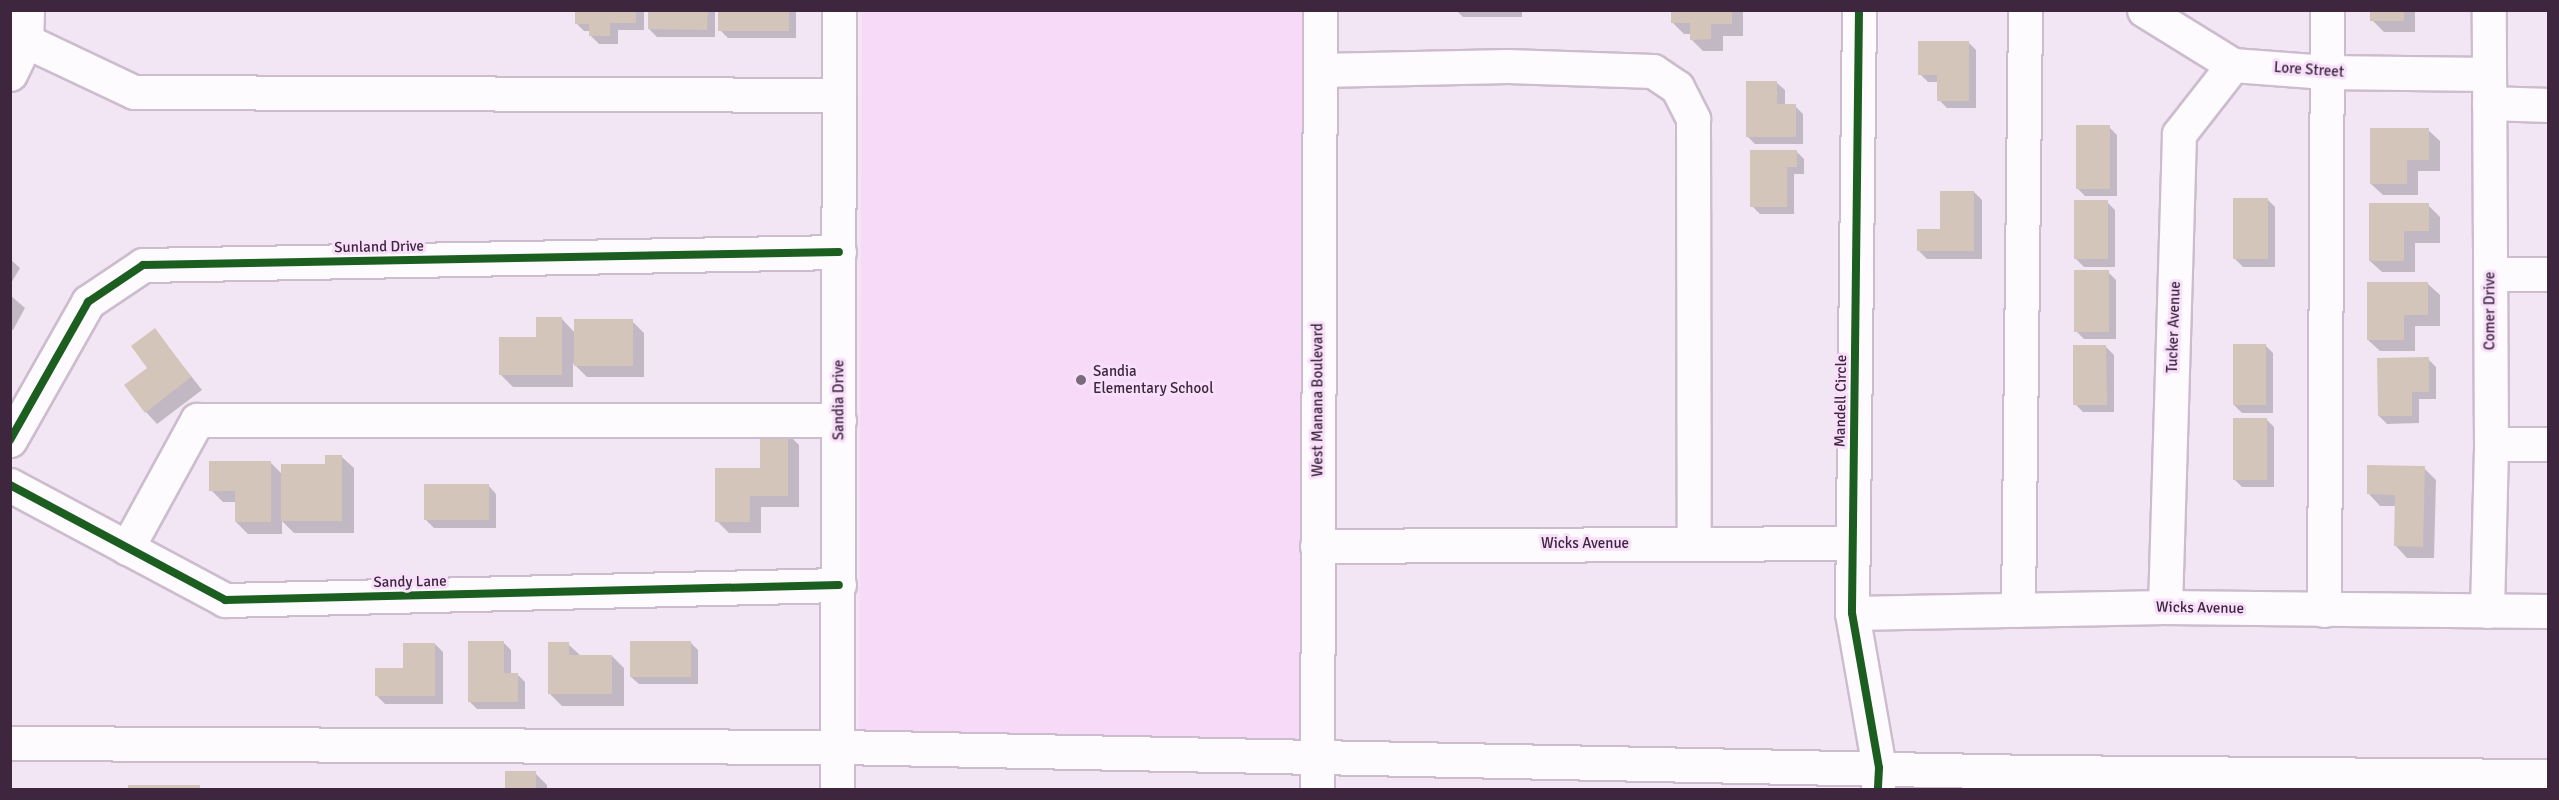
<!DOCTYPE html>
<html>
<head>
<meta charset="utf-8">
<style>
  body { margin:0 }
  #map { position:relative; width:2559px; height:800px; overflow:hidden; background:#f3e6f4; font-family:Signika,sans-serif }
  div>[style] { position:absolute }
  .built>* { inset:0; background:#f6daf7 }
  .shadow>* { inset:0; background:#0003 }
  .building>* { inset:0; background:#d3c5ba }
  .roads { filter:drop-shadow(2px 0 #ccbcce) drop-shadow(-2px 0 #ccbcce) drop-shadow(0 2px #ccbcce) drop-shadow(0 -2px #ccbcce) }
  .minor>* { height:33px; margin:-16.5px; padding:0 16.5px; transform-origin:16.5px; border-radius:16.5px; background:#fdfbfd }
  .cycleway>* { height:8px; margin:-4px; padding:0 4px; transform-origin:4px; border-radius:4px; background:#1b5e20 }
  .dots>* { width:16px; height:16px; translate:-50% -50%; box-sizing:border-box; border:3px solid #f9e0fa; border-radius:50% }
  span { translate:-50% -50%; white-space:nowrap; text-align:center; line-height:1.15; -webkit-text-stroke:6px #f9e0fa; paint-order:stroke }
  .street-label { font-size:15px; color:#3e263f }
  .poi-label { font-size:15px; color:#3e263f }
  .left { translate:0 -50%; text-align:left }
  .frame { position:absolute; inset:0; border:12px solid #3e263f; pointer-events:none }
</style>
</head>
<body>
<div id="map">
  <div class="built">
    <div style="clip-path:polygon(862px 11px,1303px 11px,1299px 752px,859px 750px)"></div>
  </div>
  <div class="shadow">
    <div style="clip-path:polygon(576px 10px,644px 10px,644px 30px,618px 30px,618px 44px,599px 44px,591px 36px,591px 31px,584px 31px,576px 23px)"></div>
    <div style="clip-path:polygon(649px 10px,715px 10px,715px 37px,657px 37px,649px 29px)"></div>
    <div style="clip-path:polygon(720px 10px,796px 10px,796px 38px,728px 38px,720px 30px)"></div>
    <div style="clip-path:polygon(1456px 10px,1522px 10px,1522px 17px,1463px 17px)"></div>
    <div style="clip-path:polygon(1672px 10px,1743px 10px,1743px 36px,1723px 36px,1723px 51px,1703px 51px,1691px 39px,1691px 34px,1684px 34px,1672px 22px)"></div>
    <div style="clip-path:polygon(2372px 10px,2415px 10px,2415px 32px,2384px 32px,2372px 20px)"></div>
    <div style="clip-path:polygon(1968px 42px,1976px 50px,1976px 108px,1947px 108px,1939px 100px,1939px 82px,1928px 82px,1920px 74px)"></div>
    <div style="clip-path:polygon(1777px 83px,1785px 90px,1785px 106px,1795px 106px,1803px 114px,1803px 144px,1755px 144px,1747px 136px)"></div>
    <div style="clip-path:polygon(2109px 127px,2117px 135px,2117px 196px,2085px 196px,2077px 188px)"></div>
    <div style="clip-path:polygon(2428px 130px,2440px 141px,2440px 171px,2418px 171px,2418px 195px,2383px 195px,2371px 184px)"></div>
    <div style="clip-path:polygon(1796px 151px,1804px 159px,1804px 174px,1794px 174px,1794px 214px,1760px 214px,1752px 206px)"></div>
    <div style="clip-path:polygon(1974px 192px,1982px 200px,1982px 259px,1927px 259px,1919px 251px,1942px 231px)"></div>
    <div style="clip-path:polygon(2267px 199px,2275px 207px,2275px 267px,2243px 267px,2235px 259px)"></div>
    <div style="clip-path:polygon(2107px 202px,2115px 210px,2115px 267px,2084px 267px,2076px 259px)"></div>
    <div style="clip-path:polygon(2428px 205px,2440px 217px,2440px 243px,2415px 243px,2415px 272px,2382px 272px,2370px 261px)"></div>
    <div style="clip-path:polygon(10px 259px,20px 268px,10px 285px)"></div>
    <div style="clip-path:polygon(2108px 272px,2116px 280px,2116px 339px,2084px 339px,2076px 331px)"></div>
    <div style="clip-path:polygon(2428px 284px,2440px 295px,2440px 326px,2415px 326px,2415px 351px,2380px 351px,2368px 340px)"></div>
    <div style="clip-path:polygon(10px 295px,25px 308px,13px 330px,10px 329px)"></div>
    <div style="clip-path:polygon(562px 319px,575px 333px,632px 321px,644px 333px,644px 377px,587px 377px,573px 363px,573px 387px,513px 387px,501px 375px)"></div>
    <div style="clip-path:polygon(155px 330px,202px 390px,157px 424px,146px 412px)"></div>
    <div style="clip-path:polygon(2265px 345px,2273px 353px,2273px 413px,2242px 413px,2234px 405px)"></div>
    <div style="clip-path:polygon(2106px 347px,2114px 355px,2114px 412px,2083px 412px,2075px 404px)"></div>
    <div style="clip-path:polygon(2428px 359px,2436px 367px,2436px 399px,2419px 399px,2419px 423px,2387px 424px,2379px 416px)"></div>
    <div style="clip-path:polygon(2266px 419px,2274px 427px,2274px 487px,2242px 487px,2234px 479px)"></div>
    <div style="clip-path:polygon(787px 433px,799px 445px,799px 507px,761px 507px,761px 533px,729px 533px,717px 521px,761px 469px)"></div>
    <div style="clip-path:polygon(342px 457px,354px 468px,354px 533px,294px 533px,282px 521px,282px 534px,248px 534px,236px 522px,236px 502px,223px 502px,211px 490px,270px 462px,282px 474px,327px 466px)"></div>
    <div style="clip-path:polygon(2424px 468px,2436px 480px,2434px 558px,2407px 558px,2396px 546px,2396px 506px,2380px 506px,2369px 494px)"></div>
    <div style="clip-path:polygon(489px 486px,496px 494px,496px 528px,434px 528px,426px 520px)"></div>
    <div style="clip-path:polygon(503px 642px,511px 650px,511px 674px,517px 674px,525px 682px,525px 709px,477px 709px,469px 701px)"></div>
    <div style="clip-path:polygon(690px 642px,698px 650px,698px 684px,639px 684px,631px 677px)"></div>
    <div style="clip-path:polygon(435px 644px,443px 652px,443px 704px,385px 704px,377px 696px)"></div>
    <div style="clip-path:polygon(568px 644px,581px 656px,612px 656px,624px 668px,624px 706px,562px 706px,550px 694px)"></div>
    <div style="clip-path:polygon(535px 773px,547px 785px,547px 790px,507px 790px)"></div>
  </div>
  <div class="building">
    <div style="clip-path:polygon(575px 10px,636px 10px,636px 23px,610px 23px,610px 36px,589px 36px,589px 24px,575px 24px)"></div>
    <div style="clip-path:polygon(648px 10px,708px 10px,707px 30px,648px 29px)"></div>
    <div style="clip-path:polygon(718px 10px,789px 10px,789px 31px,718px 31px)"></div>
    <div style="clip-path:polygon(1671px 10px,1732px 10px,1732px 24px,1711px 24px,1711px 39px,1690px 40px,1690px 23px,1671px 23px)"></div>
    <div style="clip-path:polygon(2370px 10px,2404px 10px,2404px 21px,2370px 21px)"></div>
    <div style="clip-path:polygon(1918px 41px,1969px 41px,1969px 101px,1937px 101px,1937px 75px,1918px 75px)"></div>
    <div style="clip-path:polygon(1746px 81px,1777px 81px,1777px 104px,1796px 104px,1796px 137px,1746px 137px)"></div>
    <div style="clip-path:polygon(2076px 125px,2110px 125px,2110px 189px,2076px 189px)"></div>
    <div style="clip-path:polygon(2370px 128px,2429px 128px,2429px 160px,2407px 160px,2407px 184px,2370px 184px)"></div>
    <div style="clip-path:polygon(1750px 150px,1797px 150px,1797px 167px,1787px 167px,1787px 207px,1750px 207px)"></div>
    <div style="clip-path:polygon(1940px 191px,1974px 191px,1974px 251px,1917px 251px,1917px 229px,1940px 229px)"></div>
    <div style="clip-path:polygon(2233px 198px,2268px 198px,2268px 259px,2233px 259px)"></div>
    <div style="clip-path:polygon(2074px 200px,2108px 200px,2108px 259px,2074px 259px)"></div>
    <div style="clip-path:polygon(2369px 203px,2429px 203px,2429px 231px,2404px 231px,2404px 261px,2369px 261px)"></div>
    <div style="clip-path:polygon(2074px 270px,2109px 270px,2109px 332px,2074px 332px)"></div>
    <div style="clip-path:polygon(2367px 282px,2428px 282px,2428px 315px,2404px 315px,2404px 340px,2367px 340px)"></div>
    <div style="clip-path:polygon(536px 317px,562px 317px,562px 375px,499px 375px,499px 337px,536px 337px)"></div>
    <div style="clip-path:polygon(574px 319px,633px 319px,633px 366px,574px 366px)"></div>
    <div style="clip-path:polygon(155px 328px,191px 377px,145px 413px,124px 385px,147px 368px,131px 346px)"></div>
    <div style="clip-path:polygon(2233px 344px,2266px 344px,2266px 405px,2233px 405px)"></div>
    <div style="clip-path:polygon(2073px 345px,2106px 345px,2107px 405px,2073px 405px)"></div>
    <div style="clip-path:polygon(2429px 357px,2429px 392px,2412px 392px,2412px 416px,2378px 416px,2377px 358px)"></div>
    <div style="clip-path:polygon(2233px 418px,2267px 418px,2267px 480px,2233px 480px)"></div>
    <div style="clip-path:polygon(760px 431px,788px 431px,788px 496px,750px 496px,750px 522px,715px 522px,715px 468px,760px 468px)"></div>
    <div style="clip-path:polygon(325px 455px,342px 455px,342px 521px,281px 521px,281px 464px,325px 464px)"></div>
    <div style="clip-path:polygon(209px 461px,271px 461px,271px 522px,235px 522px,235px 491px,209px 491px)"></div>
    <div style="clip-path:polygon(2367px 465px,2425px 466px,2423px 547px,2394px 546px,2395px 495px,2367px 494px)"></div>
    <div style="clip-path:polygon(424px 484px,489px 484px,489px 520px,424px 520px)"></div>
    <div style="clip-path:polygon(468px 641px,504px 641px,504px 673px,518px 673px,518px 702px,468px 702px)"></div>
    <div style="clip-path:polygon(630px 641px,691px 641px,691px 677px,630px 677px)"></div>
    <div style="clip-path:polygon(548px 642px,569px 642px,569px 655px,612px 655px,612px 694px,548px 694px)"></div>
    <div style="clip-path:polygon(403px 643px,435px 643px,435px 696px,375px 696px,375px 668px,403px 668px)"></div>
    <div style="clip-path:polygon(505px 771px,536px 771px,536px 790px,505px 790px)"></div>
    <div style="clip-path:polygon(128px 785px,200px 785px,200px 790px,128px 790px)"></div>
  </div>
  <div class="roads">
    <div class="minor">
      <div style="left:1859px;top:10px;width:603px;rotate:90.67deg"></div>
      <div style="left:1852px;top:613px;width:157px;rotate:80.1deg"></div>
      <div style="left:1879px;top:768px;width:22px;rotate:93deg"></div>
      <div style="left:2144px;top:10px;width:105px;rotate:31.7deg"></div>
      <div style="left:2233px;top:65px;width:93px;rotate:4.3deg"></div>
      <div style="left:2326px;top:72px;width:162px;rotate:0.7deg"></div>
      <div style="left:26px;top:41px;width:119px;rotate:25.3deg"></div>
      <div style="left:134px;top:92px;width:705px;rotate:0.24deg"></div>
      <div style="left:1320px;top:70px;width:188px;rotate:-1.2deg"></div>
      <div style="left:1508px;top:66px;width:145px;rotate:2deg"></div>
      <div style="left:1653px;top:71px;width:29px;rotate:34deg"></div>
      <div style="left:1677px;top:87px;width:36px;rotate:63deg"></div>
      <div style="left:1693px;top:119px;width:424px;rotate:89.9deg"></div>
      <div style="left:10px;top:74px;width:37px;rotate:-64deg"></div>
      <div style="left:26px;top:41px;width:31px;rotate:-88deg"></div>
      <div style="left:2489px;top:103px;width:59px;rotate:1.9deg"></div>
      <div style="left:2490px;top:274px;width:58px"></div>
      <div style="left:10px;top:440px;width:159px;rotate:-60.5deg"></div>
      <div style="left:88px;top:302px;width:66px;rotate:-33.9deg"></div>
      <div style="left:143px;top:265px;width:696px;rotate:-1.07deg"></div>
      <div style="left:2491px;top:444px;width:57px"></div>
      <div style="left:10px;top:485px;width:244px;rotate:28.1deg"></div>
      <div style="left:225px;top:600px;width:614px;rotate:-1.4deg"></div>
      <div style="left:1317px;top:546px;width:535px;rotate:-0.32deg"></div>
      <div style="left:127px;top:548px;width:146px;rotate:-61.3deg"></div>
      <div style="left:197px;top:420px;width:642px"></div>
      <div style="left:2165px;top:607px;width:473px;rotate:-88.3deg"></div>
      <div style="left:2179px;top:134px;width:88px;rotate:-52deg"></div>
      <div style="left:2018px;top:610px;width:600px;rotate:-89.33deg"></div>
      <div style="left:2324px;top:610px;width:600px;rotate:-89.71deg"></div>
      <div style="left:2487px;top:611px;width:167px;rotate:-88.6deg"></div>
      <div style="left:2491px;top:444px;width:434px;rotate:-90.3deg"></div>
      <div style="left:1852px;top:613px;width:313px;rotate:-1.1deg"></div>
      <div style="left:2165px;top:607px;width:383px;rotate:0.6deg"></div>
      <div style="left:10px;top:743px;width:829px;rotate:0.28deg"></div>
      <div style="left:839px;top:747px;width:1196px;rotate:1.2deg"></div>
      <div style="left:2035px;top:772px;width:513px;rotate:0.45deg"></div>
      <div style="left:837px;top:790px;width:780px;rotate:-89.85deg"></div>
      <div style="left:1317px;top:790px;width:780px;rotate:-89.78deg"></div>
    </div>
  </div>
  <div class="cycleway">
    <div style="left:1859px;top:10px;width:603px;rotate:90.67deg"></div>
    <div style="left:1852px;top:613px;width:157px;rotate:80.1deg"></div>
    <div style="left:1879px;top:768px;width:22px;rotate:93deg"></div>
    <div style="left:10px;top:440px;width:159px;rotate:-60.5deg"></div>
    <div style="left:88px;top:302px;width:66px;rotate:-33.9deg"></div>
    <div style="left:143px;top:265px;width:696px;rotate:-1.07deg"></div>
    <div style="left:10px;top:485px;width:244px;rotate:28.1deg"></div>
    <div style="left:225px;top:600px;width:614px;rotate:-1.4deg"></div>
  </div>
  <div class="dots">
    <div style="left:1081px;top:380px;background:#7d697e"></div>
  </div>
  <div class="street-label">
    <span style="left:2309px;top:70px;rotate:4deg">Lore Street</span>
    <span style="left:379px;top:247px;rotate:-1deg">Sunland Drive</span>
    <span style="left:2490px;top:311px;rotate:-90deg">Comer Drive</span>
    <span style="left:2174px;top:327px;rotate:-88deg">Tucker Avenue</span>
    <span style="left:839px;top:400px;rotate:-90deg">Sandia Drive</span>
    <span style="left:1318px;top:400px;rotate:-90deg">West Manana Boulevard</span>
    <span style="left:1841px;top:401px;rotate:-89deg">Mandell Circle</span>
    <span style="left:1585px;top:544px">Wicks Avenue</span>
    <span style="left:410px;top:582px;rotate:-1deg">Sandy Lane</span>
    <span style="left:2200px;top:608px;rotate:1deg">Wicks Avenue</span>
  </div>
  <div class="poi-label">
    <span class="left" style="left:1093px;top:380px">Sandia<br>Elementary School</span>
  </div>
  <div class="frame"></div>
</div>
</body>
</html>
